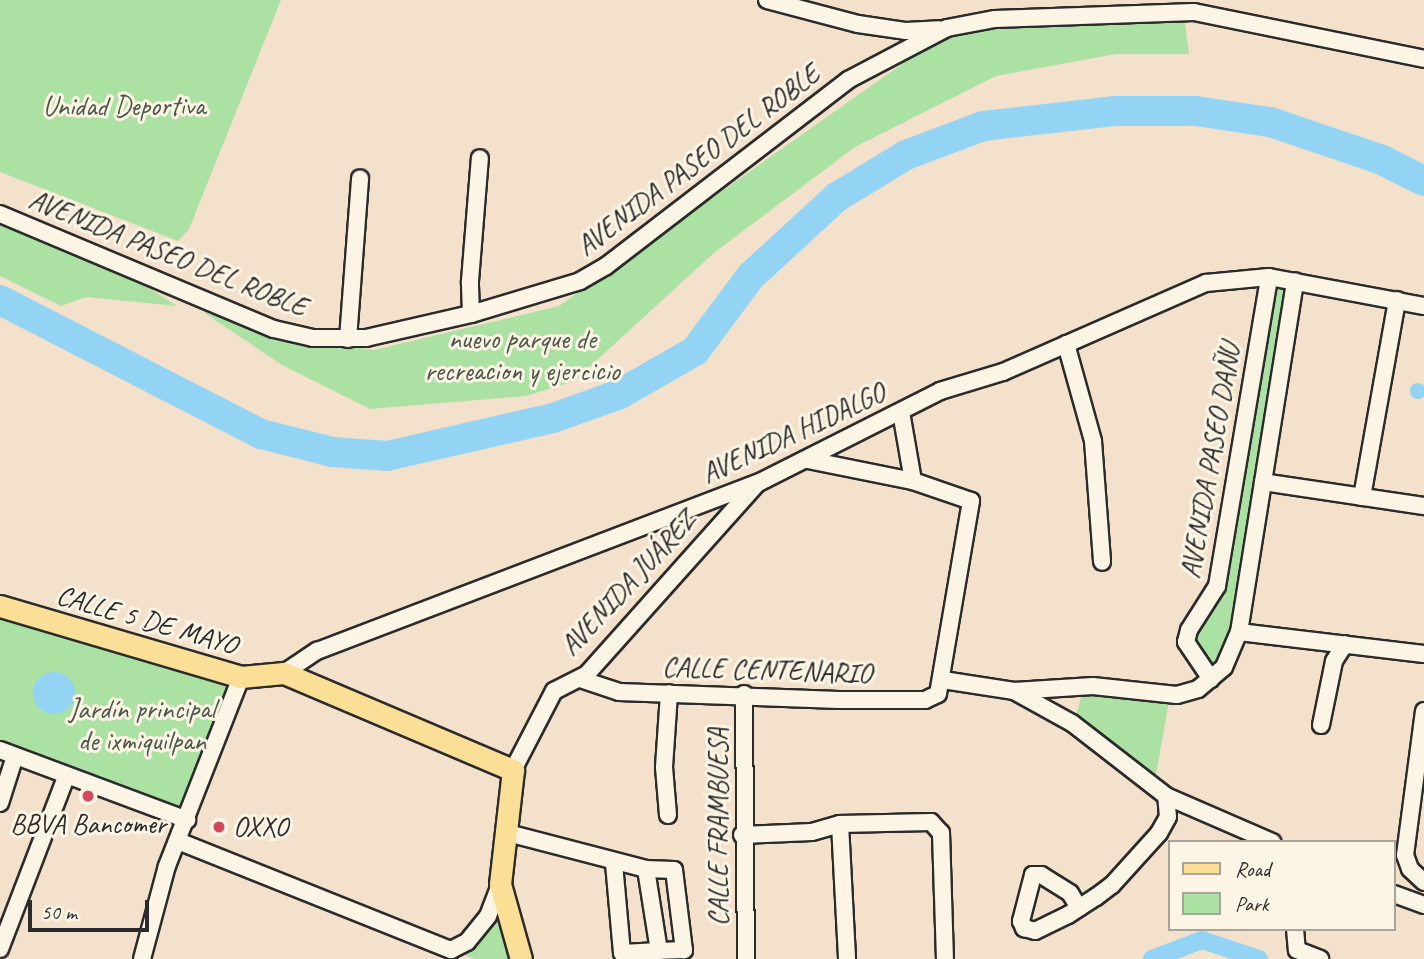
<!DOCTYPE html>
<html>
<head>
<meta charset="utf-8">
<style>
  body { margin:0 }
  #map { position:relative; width:1424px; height:959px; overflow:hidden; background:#f4e1cc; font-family:Caveat,sans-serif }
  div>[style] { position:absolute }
  .green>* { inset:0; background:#ace1a4 }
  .water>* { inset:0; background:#93d3f4 }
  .round { border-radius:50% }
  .canal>* { height:18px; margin:-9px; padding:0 9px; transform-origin:9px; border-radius:9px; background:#93d3f4 }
  .river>* { height:30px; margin:-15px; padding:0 15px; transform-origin:15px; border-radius:15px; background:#93d3f4 }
  .roads { filter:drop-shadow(2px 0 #2b2b2b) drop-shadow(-2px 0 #2b2b2b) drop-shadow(0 2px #2b2b2b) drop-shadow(0 -2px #2b2b2b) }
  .minor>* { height:16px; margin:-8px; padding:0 8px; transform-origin:8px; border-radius:8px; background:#fcf5e5 }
  .major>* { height:21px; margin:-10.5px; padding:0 10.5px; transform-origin:10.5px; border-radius:10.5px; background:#fbdf96 }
  .dots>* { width:19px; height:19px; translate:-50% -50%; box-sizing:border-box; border:4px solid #fcf5e5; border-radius:50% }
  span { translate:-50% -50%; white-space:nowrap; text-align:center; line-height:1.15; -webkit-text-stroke:6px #fcf5e5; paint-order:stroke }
  .park-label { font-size:28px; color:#4b5849 }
  .street-label { font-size:28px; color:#2b2b2b }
  .poi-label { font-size:28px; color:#2b2b2b }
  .left { translate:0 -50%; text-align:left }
  .legend { position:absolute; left:1168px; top:840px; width:228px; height:91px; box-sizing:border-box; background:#fcf5e5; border:2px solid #a8a49b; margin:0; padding:9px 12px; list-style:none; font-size:21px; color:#2b2b2b }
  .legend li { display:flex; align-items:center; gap:14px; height:35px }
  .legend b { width:35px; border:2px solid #a8a49b }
  .scale { position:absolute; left:28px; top:900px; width:121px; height:32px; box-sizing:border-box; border:4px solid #2b2b2b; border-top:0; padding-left:9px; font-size:21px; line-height:24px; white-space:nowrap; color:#2b2b2b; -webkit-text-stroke:5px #fcf5e5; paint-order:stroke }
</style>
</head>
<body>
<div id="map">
  <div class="green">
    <div style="clip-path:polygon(0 0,281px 0,189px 229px,178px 241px,0 172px)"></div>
    <div style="clip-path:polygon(1184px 15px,1189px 54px,1116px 54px,996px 76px,855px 147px,715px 252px,574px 381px,526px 396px,370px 409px,282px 365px,203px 312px,273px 334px,374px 350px,559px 306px,946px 33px)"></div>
    <div style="clip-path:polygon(0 214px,109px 263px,177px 306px,86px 297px,61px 306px,0 276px)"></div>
    <div style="clip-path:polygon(1269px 277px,1295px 281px,1239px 632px,1211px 679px,1189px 630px,1210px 601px)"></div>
    <div style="clip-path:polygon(0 606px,241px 677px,187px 820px,0 750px)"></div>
    <div style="clip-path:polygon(1082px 693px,1170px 695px,1154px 786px,1076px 716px)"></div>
    <div style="clip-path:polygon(500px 884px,521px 959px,475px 959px,451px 950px,467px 942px)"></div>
  </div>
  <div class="water">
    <div class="round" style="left:1410px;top:383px;width:16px;height:16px"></div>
    <div class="round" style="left:33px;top:672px;width:42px;height:42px"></div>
  </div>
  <div class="canal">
    <div style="left:1152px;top:959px;width:53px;rotate:-20.8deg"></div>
    <div style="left:1202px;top:940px;width:60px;rotate:18.4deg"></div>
  </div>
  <div class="river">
    <div style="left:0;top:300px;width:293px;rotate:27.2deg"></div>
    <div style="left:261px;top:434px;width:73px;rotate:14.2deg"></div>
    <div style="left:332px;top:452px;width:55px;rotate:4.2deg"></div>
    <div style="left:387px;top:456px;width:170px;rotate:-12.9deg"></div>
    <div style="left:553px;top:418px;width:71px;rotate:-19.7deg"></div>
    <div style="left:620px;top:394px;width:86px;rotate:-29.8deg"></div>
    <div style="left:695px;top:351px;width:94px;rotate:-53.3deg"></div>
    <div style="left:751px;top:276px;width:117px;rotate:-42.6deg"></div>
    <div style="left:837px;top:197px;width:81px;rotate:-31.3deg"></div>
    <div style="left:906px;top:155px;width:82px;rotate:-20.6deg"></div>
    <div style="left:983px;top:126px;width:132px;rotate:-6.5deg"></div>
    <div style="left:1114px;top:111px;width:82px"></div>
    <div style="left:1196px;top:111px;width:75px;rotate:8.5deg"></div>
    <div style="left:1270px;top:122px;width:118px;rotate:18.7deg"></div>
    <div style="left:1382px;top:160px;width:47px;rotate:26.6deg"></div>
  </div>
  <div class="roads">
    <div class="minor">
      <div style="left:767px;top:0;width:94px;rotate:14.8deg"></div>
      <div style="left:858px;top:24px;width:49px;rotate:8.3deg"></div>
      <div style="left:906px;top:31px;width:33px;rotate:-3deg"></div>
      <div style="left:0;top:214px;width:297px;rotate:22.8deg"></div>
      <div style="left:274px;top:329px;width:40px;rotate:13deg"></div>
      <div style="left:313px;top:338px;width:53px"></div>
      <div style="left:366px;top:338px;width:108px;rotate:-12.9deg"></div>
      <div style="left:471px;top:314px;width:114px;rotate:-16.8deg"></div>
      <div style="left:580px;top:281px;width:30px;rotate:-30deg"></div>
      <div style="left:606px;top:266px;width:305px;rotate:-37.5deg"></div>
      <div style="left:848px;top:80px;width:112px;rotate:-27.7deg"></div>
      <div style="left:947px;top:28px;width:49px;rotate:-10.6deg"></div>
      <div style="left:995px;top:19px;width:199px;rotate:-2deg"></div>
      <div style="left:1194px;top:12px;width:235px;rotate:11.5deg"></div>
      <div style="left:471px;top:314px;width:33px;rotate:-92deg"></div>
      <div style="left:470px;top:281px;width:123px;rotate:-85.4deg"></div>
      <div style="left:348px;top:339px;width:161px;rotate:-85.7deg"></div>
      <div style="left:1066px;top:344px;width:101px;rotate:74.4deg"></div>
      <div style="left:1093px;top:441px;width:121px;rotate:85.7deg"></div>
      <div style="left:901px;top:412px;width:70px;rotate:80.1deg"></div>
      <div style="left:1263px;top:482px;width:163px;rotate:8.5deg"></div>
      <div style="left:1362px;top:497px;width:200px;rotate:-79.9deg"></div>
      <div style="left:1239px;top:632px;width:186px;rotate:6.8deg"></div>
      <div style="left:284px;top:673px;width:40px;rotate:-34deg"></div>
      <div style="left:317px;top:651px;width:472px;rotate:-20.9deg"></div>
      <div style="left:758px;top:483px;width:204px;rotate:-26.8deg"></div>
      <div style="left:940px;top:391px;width:66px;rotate:-16.8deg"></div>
      <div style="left:1003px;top:372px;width:222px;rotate:-23.7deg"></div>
      <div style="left:1206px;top:283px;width:63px;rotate:-5.4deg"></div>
      <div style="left:1269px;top:277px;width:158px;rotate:10.6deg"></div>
      <div style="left:580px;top:679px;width:41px;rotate:18.4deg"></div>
      <div style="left:619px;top:692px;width:220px;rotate:2.1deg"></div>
      <div style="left:839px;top:700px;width:86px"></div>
      <div style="left:925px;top:700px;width:14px;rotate:-25deg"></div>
      <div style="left:938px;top:694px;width:196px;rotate:-80.3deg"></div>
      <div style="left:971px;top:501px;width:61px;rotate:-161deg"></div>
      <div style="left:913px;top:481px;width:107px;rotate:-168.7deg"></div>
      <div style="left:1211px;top:679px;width:45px;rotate:-124deg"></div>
      <div style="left:1186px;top:642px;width:12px;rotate:-76deg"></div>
      <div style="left:1189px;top:630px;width:52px;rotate:-57.5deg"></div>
      <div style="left:1217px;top:586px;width:313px;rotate:-80.4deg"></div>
      <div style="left:943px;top:680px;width:72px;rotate:8.8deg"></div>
      <div style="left:1014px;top:691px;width:66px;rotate:28.9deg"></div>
      <div style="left:1072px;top:723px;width:119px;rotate:37.8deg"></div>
      <div style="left:1166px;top:796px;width:116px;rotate:23.5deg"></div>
      <div style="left:1014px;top:691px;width:79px;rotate:-3.6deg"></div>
      <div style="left:1093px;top:686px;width:84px;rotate:6.1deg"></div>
      <div style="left:1177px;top:695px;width:22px;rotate:-16deg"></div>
      <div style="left:1198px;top:689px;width:34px;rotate:-40deg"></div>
      <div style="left:1224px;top:667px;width:38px;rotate:-67deg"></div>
      <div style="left:1239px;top:632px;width:355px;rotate:-80.9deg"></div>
      <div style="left:744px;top:694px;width:265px;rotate:89.6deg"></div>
      <div style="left:1424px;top:711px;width:145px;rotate:97.5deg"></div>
      <div style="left:1405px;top:855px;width:15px;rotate:70deg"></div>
      <div style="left:1410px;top:869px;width:19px;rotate:43deg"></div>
      <div style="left:1321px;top:725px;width:65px;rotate:-78.5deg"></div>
      <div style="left:1334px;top:661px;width:20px;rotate:-57deg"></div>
      <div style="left:0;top:750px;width:200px;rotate:20.5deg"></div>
      <div style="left:513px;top:770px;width:89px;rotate:-62.6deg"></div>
      <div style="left:554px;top:691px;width:36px;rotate:-27deg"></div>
      <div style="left:586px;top:675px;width:255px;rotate:-48.2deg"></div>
      <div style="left:0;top:803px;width:49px;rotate:-72.3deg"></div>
      <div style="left:668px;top:815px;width:48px;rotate:-94.8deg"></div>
      <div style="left:664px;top:767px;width:74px;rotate:-86.1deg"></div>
      <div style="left:840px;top:824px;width:135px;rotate:87deg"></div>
      <div style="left:504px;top:832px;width:147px;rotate:14.6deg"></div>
      <div style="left:646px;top:869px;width:83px;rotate:81deg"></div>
      <div style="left:659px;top:951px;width:37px;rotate:177deg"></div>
      <div style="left:622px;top:953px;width:90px;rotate:-95.1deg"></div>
      <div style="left:742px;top:835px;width:70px;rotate:-2.5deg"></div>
      <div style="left:812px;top:832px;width:29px;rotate:-16deg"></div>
      <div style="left:840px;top:824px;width:91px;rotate:-1.3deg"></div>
      <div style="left:931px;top:822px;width:15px;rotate:48deg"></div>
      <div style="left:941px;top:833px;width:126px;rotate:88.2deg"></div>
      <div style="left:178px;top:841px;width:294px;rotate:21.8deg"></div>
      <div style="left:451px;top:950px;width:18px;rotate:-27deg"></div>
      <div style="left:467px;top:942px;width:33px;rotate:-51deg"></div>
      <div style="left:488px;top:916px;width:34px;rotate:-69deg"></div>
      <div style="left:646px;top:869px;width:28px;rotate:2deg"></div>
      <div style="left:674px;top:870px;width:81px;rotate:82.9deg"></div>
      <div style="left:684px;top:950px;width:25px;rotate:178deg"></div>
      <div style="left:1394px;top:894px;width:32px;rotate:20deg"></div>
      <div style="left:1079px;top:908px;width:17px;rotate:-121deg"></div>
      <div style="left:1070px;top:893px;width:34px;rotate:-148deg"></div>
      <div style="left:1041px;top:875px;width:8px;rotate:180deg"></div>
      <div style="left:1033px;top:875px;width:48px;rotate:104.6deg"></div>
      <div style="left:1021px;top:921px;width:8px;rotate:67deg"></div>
      <div style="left:1024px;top:928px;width:11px;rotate:15deg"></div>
      <div style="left:1035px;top:931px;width:37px;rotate:-26deg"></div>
      <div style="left:1068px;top:915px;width:33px;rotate:-33deg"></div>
      <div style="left:1096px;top:897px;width:20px;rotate:-37deg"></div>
      <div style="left:1112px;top:885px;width:70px;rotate:-47.9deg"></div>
      <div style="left:1159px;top:833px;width:18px;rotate:-61deg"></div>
      <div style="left:1168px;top:817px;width:21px;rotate:-95deg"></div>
      <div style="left:1295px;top:929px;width:21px;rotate:85deg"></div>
      <div style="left:1297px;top:950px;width:25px;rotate:21deg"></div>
      <div style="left:0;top:949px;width:184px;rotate:-69deg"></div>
      <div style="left:142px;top:959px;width:96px;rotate:-75deg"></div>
      <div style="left:167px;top:866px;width:203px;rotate:-68.6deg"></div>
    </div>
    <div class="major">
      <div style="left:0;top:606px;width:251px;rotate:16.4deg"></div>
      <div style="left:241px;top:677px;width:43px;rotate:-5.3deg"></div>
      <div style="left:284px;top:673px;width:249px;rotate:23deg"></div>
      <div style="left:513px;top:770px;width:115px;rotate:96.5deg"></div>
      <div style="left:500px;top:884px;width:78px;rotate:74.4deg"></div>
    </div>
  </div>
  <div class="dots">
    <div style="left:88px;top:796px;background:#d1495b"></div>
    <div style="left:219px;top:827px;background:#d1495b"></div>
  </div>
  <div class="park-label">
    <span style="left:124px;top:106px">Unidad Deportiva</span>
    <span style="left:522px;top:355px">nuevo parque de<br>recreacion y ejercicio</span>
    <span style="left:142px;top:725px">Jardín principal<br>de ixmiquilpan</span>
  </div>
  <div class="street-label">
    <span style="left:698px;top:160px;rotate:-37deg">AVENIDA PASEO DEL ROBLE</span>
    <span style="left:168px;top:253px;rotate:22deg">AVENIDA PASEO DEL ROBLE</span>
    <span style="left:793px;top:433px;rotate:-25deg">AVENIDA HIDALGO</span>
    <span style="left:1210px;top:461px;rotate:-80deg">AVENIDA PASEO DAÑU</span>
    <span style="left:628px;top:583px;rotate:-47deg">AVENIDA JUÁREZ</span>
    <span style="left:147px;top:620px;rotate:16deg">CALLE 5 DE MAYO</span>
    <span style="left:767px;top:670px;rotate:2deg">CALLE CENTENARIO</span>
    <span style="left:718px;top:827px;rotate:-90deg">CALLE FRAMBUESA</span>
  </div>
  <div class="poi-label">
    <span style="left:88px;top:824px">BBVA Bancomer</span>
    <span class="left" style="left:233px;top:827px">OXXO</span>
  </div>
  <ul class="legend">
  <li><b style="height:9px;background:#fbdf96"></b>Road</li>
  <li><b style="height:19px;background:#ace1a4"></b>Park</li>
  </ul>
  <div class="scale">50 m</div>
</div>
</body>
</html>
